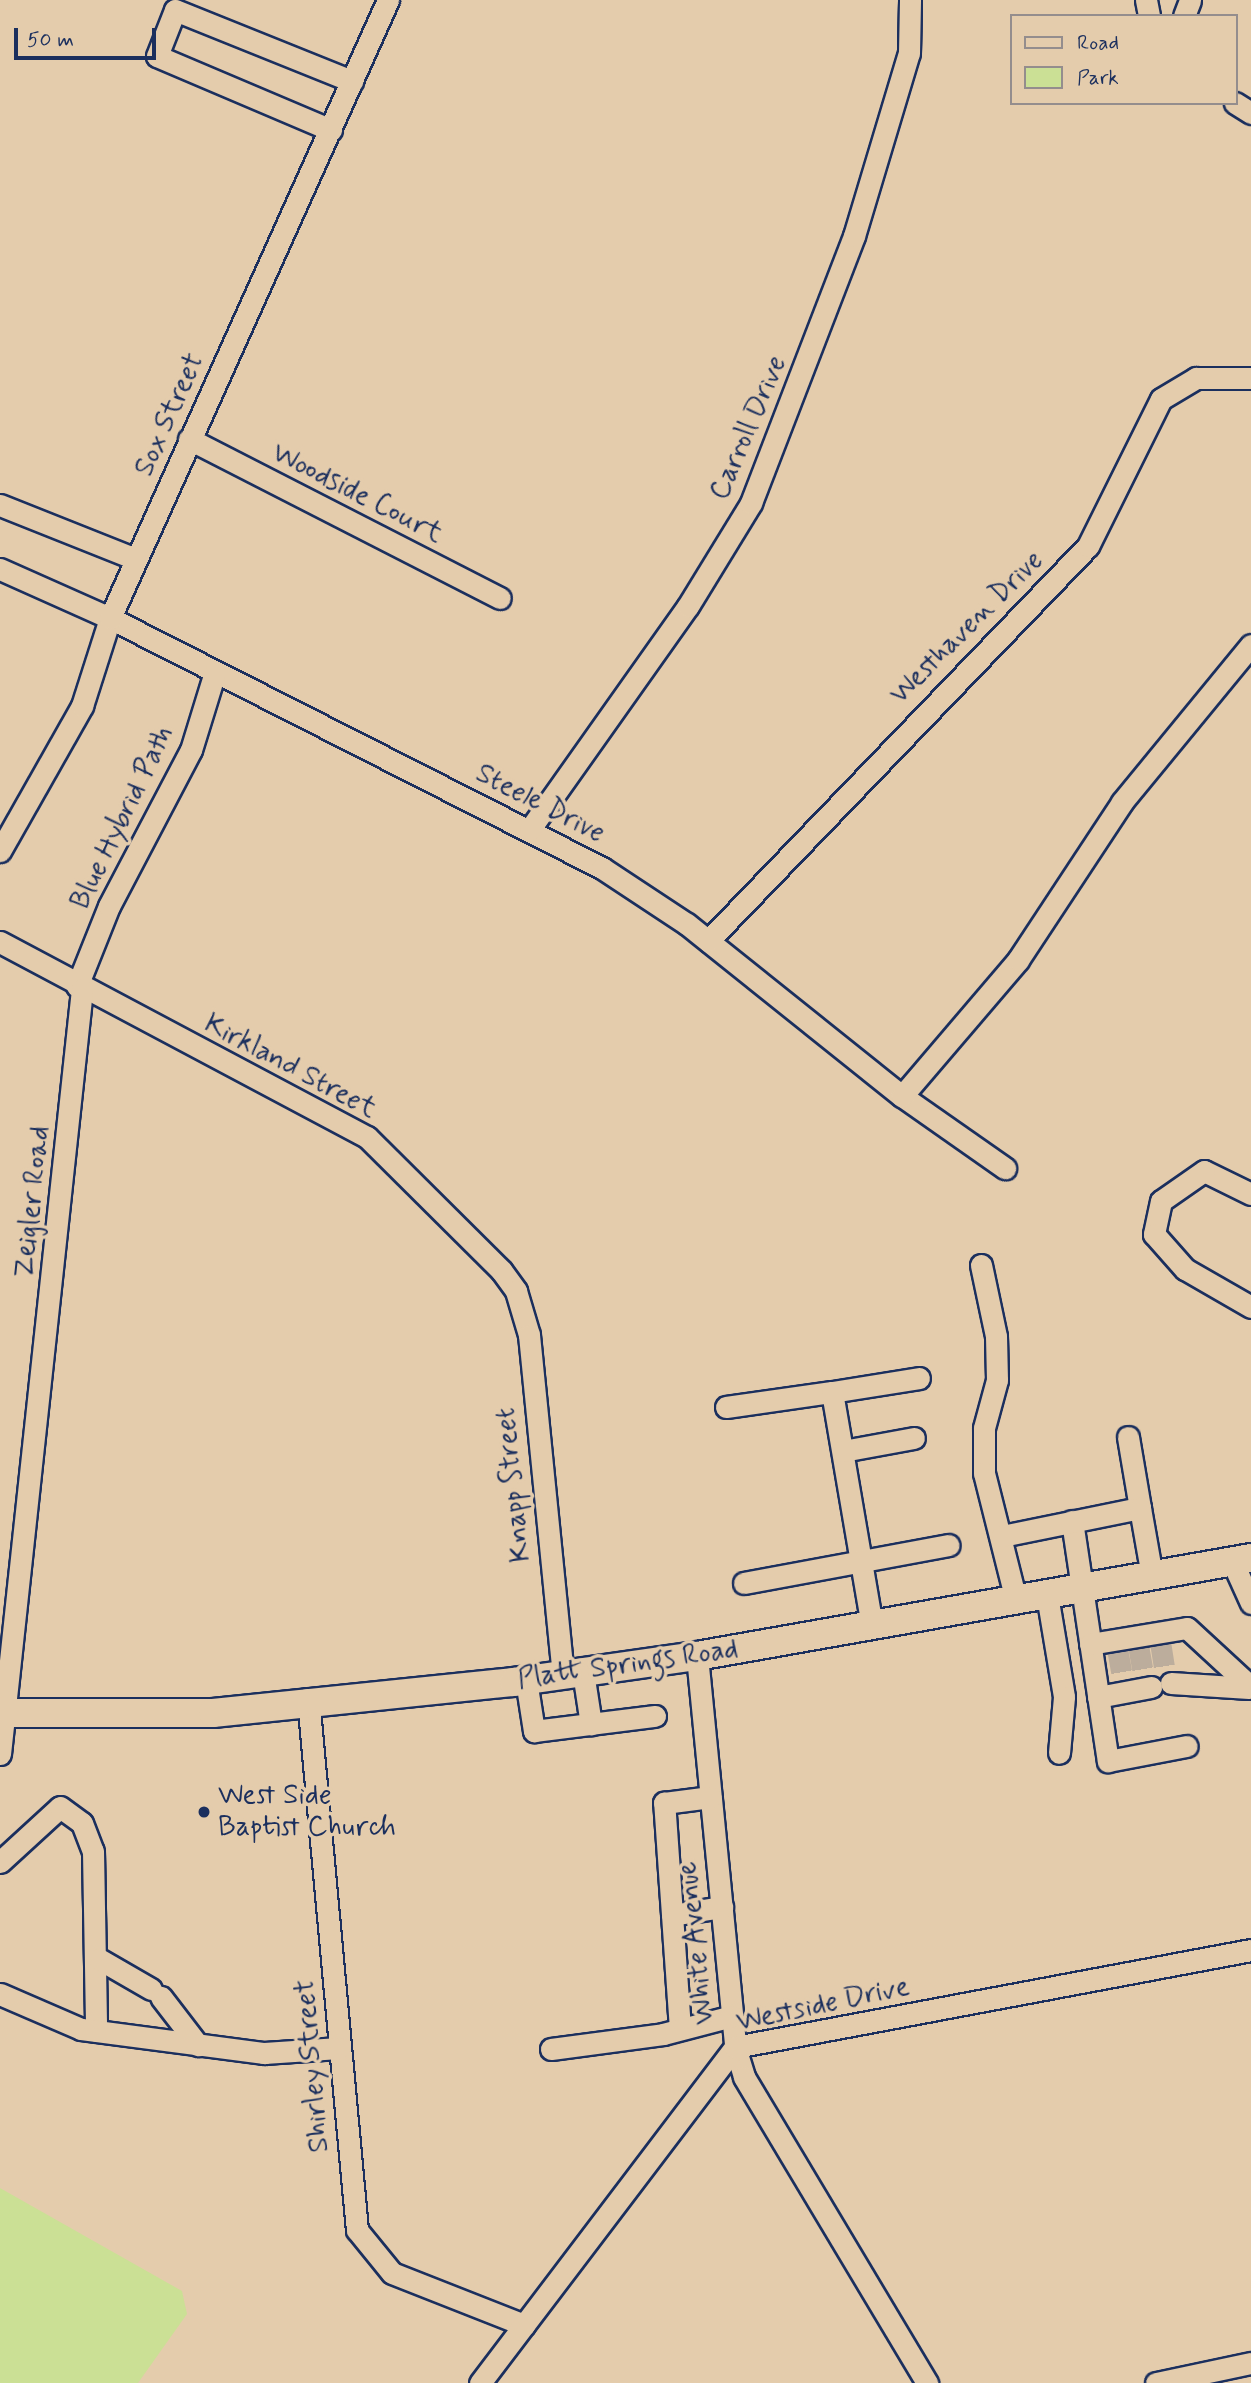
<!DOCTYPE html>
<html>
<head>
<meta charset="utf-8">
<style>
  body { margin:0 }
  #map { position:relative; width:1251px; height:2383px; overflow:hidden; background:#e4ccac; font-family:Mynerve,sans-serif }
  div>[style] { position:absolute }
  .green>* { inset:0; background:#cbe095 }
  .minor-tunnel>* { height:21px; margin-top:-10.5px; transform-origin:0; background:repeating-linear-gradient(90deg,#bcad9c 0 21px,transparent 0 31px) }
  .roads { filter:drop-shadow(2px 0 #1b2f5e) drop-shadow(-2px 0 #1b2f5e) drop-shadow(0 2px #1b2f5e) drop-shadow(0 -2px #1b2f5e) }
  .minor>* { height:21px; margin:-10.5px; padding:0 10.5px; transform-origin:10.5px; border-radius:10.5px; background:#e4ccac }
  .major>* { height:28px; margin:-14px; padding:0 14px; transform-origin:14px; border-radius:14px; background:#e4ccac }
  .dots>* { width:19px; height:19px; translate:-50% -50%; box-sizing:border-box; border:4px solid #e4ccac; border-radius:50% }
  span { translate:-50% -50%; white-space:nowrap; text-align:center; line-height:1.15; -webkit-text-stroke:7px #e4ccac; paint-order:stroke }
  .street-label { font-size:28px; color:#1b2f5e }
  .poi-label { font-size:28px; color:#1b2f5e }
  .left { translate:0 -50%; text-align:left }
  .legend { position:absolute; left:1010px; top:14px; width:228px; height:91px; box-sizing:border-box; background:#e4ccac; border:2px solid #948d8d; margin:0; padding:9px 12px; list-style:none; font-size:21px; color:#1b2f5e }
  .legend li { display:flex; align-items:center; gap:14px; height:35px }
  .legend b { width:35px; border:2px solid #948d8d }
  .scale { position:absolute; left:14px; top:28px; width:142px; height:32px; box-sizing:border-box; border:4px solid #1b2f5e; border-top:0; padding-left:9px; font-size:21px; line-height:24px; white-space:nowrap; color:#1b2f5e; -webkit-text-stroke:5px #e4ccac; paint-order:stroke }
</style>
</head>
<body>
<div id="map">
  <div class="green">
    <div style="clip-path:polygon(0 2188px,182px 2291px,187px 2314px,138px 2383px,0 2383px)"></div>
  </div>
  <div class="minor-tunnel">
    <div style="left:1161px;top:1645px;width:39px;rotate:81deg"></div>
    <div style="left:1139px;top:1648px;width:22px;rotate:80deg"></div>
    <div style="left:1118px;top:1651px;width:22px;rotate:80deg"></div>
  </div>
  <div class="roads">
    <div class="minor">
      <div style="left:1146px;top:0;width:16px;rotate:79deg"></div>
      <div style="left:1184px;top:16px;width:17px;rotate:-69deg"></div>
      <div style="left:1235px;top:103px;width:19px;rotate:32deg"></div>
      <div style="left:331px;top:130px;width:189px;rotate:-157deg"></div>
      <div style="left:157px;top:56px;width:49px;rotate:-68.6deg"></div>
      <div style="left:175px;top:10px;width:191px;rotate:21.9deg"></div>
      <div style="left:189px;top:439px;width:349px;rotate:27.1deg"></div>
      <div style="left:0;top:505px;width:146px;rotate:21.7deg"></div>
      <div style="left:0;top:569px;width:120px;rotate:24deg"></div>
      <div style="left:110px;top:618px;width:552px;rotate:26.94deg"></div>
      <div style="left:602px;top:868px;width:102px;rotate:33.4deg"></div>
      <div style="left:687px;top:924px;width:275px;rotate:38.7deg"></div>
      <div style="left:902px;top:1096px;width:126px;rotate:35deg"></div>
      <div style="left:530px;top:829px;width:273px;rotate:-54.7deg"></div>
      <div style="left:688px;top:606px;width:121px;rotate:-58.5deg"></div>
      <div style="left:751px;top:503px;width:286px;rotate:-68.9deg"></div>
      <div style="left:854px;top:236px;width:191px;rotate:-73.3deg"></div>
      <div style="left:909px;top:53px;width:53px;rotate:-88.9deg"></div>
      <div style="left:0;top:851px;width:167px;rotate:-60.5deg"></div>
      <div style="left:82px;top:706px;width:92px;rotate:-72.3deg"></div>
      <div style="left:110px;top:618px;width:678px;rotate:-65.78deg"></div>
      <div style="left:708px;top:941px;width:548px;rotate:-46.11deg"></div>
      <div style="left:1088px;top:546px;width:164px;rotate:-63.6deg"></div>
      <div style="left:1161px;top:399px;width:41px;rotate:-31deg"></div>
      <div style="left:1196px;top:378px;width:55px"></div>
      <div style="left:0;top:942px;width:416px;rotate:28deg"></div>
      <div style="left:367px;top:1137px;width:189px;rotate:44.8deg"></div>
      <div style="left:501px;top:1270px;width:26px;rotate:54deg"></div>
      <div style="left:516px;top:1291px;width:46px;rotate:73.5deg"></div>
      <div style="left:529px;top:1335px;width:342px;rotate:84.3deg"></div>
      <div style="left:77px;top:986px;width:86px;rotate:-68.2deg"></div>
      <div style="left:109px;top:906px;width:176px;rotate:-62.3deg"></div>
      <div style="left:191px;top:750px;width:82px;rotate:-72.9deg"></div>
      <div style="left:902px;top:1096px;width:179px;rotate:-49.5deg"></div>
      <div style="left:1018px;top:960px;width:189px;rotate:-56.6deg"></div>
      <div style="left:1122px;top:802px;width:203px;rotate:-50.6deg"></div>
      <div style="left:1251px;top:1194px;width:52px;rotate:-153.9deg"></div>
      <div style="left:1204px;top:1171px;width:52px;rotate:145.1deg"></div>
      <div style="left:1161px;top:1201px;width:34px;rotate:102deg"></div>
      <div style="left:1154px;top:1234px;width:47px;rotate:48.5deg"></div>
      <div style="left:1185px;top:1269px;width:76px;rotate:29.9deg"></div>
      <div style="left:981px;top:1265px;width:73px;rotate:78.1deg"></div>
      <div style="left:996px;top:1336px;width:44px;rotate:88.7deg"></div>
      <div style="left:997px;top:1380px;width:50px;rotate:105.2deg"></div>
      <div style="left:984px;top:1428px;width:45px;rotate:90deg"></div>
      <div style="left:984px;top:1473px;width:131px;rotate:75.9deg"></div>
      <div style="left:832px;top:1392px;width:88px;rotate:-9.1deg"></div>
      <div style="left:726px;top:1407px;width:107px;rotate:-8.1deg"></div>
      <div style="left:832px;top:1392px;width:236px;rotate:80.3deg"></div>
      <div style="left:1128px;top:1437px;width:72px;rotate:80.4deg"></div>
      <div style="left:843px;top:1451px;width:72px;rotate:-10.4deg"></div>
      <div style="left:1072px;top:1521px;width:243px;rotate:81.5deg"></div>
      <div style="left:1108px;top:1761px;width:80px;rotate:-10.8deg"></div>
      <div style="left:1002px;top:1536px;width:141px;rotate:-11.5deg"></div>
      <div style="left:1140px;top:1508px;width:69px;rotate:80deg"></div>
      <div style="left:1232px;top:1561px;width:46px;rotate:65.7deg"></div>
      <div style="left:744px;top:1583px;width:208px;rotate:-10.5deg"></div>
      <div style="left:1047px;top:1595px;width:103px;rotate:80.5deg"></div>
      <div style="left:1064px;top:1697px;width:56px;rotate:95.1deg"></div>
      <div style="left:1090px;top:1644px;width:98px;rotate:-9.4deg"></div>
      <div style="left:1187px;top:1628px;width:87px;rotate:42.7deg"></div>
      <div style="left:697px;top:1656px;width:393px;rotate:84.4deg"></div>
      <div style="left:735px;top:2047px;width:31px;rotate:73deg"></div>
      <div style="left:744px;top:2077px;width:357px;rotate:59.1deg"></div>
      <div style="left:583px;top:1672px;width:53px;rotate:81.3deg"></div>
      <div style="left:526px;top:1680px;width:52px;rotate:81.1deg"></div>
      <div style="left:534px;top:1731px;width:122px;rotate:-7.1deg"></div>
      <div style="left:1171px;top:1683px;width:78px;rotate:3.7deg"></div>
      <div style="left:1098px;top:1697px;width:54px;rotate:-10.7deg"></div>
      <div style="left:308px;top:1699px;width:533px;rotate:84.73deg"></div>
      <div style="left:357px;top:2230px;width:55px;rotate:50.9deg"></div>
      <div style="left:392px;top:2273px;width:142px;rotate:21.5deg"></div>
      <div style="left:0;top:1754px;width:769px;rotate:-83.88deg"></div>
      <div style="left:0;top:1862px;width:81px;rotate:-42.5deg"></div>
      <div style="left:60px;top:1807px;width:27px;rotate:36deg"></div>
      <div style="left:82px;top:1823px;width:30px;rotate:69deg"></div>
      <div style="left:93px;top:1851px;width:180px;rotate:89deg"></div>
      <div style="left:672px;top:1915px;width:51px;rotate:-9.1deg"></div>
      <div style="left:99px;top:1959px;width:60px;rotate:30deg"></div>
      <div style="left:0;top:1994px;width:88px;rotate:23.4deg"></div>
      <div style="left:81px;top:2029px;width:185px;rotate:7.5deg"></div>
      <div style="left:264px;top:2053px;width:75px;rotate:-3.8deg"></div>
      <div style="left:161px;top:1997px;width:61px;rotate:52.4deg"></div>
      <div style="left:680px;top:2029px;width:227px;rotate:-94deg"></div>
      <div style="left:664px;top:1803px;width:47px;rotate:-7.3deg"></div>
      <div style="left:551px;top:2049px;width:113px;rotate:-7.6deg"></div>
      <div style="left:663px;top:2034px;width:71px;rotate:-14.6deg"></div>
      <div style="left:480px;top:2383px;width:422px;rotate:-52.8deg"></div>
      <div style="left:735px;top:2047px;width:525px;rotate:-10.65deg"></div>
      <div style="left:1156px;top:2383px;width:97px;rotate:-11.9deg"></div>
    </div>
    <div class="major">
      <div style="left:0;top:1713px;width:213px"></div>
      <div style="left:213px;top:1713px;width:303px;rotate:-5.9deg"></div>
      <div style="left:514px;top:1682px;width:185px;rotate:-8.1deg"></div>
      <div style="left:697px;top:1656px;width:563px;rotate:-10.03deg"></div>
    </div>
  </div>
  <div class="dots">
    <div style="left:204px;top:1812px;background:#1b2f5e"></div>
  </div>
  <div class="street-label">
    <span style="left:170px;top:415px;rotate:-66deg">Sox Street</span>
    <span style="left:749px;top:428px;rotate:-67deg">Carroll Drive</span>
    <span style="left:357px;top:494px;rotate:27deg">Woodside Court</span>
    <span style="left:967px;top:628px;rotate:-45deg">Westhaven Drive</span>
    <span style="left:540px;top:804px;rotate:27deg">Steele Drive</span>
    <span style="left:123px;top:818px;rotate:-64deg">Blue Hybrid Path</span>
    <span style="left:290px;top:1067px;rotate:28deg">Kirkland Street</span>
    <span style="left:33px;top:1202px;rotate:-84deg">Zeigler Road</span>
    <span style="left:514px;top:1485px;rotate:-96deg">Knapp Street</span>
    <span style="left:628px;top:1665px;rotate:-8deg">Platt Springs Road</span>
    <span style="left:697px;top:1943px;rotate:-96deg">White Avenue</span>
    <span style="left:823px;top:2005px;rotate:-12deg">Westside Drive</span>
    <span style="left:313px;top:2066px;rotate:-95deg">Shirley Street</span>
  </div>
  <div class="poi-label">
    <span class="left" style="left:218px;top:1812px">West Side<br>Baptist Church</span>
  </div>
  <ul class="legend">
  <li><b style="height:9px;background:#e4ccac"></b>Road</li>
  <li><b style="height:19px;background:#cbe095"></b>Park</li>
  </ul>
  <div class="scale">50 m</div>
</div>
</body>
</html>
